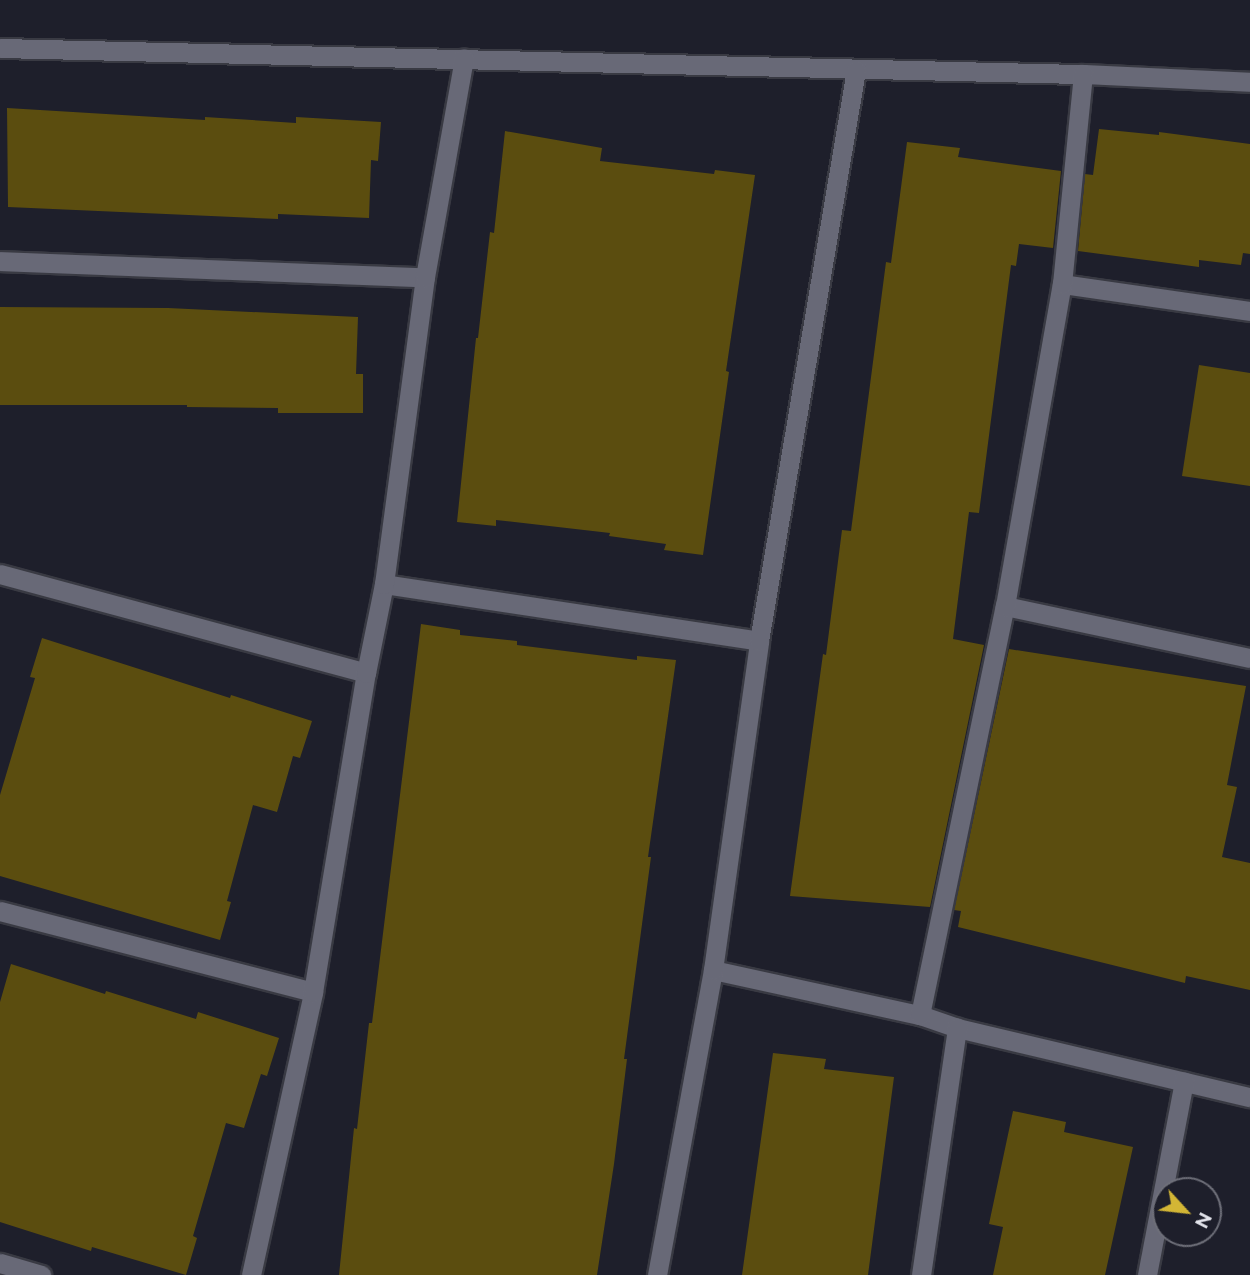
<!DOCTYPE html>
<html>
<head>
<meta charset="utf-8">
<style>
  body { margin:0 }
  #map { position:relative; width:1250px; height:1275px; overflow:hidden; background:#1e1f2b; font-family:Raleway,sans-serif }
  div>[style] { position:absolute }
  .building>* { inset:0; background:#5b4d0f }
  .roads { filter:drop-shadow(2px 0 #393a43) drop-shadow(-2px 0 #393a43) drop-shadow(0 2px #393a43) drop-shadow(0 -2px #393a43) }
  .minor>* { height:19px; margin:-9.5px; padding:0 9.5px; transform-origin:9.5px; border-radius:9.5px; background:#686977 }
  span { translate:-50% -50%; white-space:nowrap; text-align:center; line-height:1.15; -webkit-text-stroke:5px #1e1f2b; paint-order:stroke }
  .north { position:absolute; left:1152px; top:1177px; width:70px; height:70px; box-sizing:border-box; background:#1e1f2b; border:2px solid #6e6f79; border-radius:50%; rotate:117deg; font-size:19px; font-weight:700; line-height:28px; text-align:center; color:#e5e6ee }
  .north::after { content:''; display:block; margin:auto; width:24px; height:32px; background:#d3b635; clip-path:polygon(50% 0,100% 100%,50% 72%,0 100%) }
</style>
</head>
<body>
<div id="map">
  <div class="building">
    <div style="clip-path:polygon(7px 108px,205px 120px,205px 117px,296px 123px,296px 117px,381px 122px,378px 161px,371px 160px,369px 218px,278px 214px,278px 219px,8px 207px)"></div>
    <div style="clip-path:polygon(1099px 129px,1159px 135px,1159px 132px,1250px 144px,1250px 254px,1243px 253px,1241px 265px,1199px 260px,1199px 267px,1078px 251px,1085px 174px,1093px 175px)"></div>
    <div style="clip-path:polygon(505px 131px,602px 148px,600px 161px,714px 174px,715px 170px,755px 175px,726px 371px,729px 372px,703px 555px,664px 550px,666px 544px,609px 536px,610px 533px,496px 520px,496px 526px,457px 522px,476px 338px,478px 338px,490px 232px,494px 233px)"></div>
    <div style="clip-path:polygon(907px 142px,960px 148px,958px 157px,1061px 171px,1053px 248px,1019px 244px,1016px 266px,1011px 265px,979px 513px,969px 512px,953px 639px,984px 645px,930px 907px,790px 896px,823px 654px,826px 655px,842px 530px,851px 531px,886px 262px,891px 263px)"></div>
    <div style="clip-path:polygon(0 307px,168px 308px,358px 317px,356px 374px,363px 374px,363px 413px,278px 413px,278px 408px,187px 407px,187px 405px,0 405px)"></div>
    <div style="clip-path:polygon(1199px 365px,1250px 373px,1250px 486px,1182px 476px)"></div>
    <div style="clip-path:polygon(421px 624px,460px 630px,460px 635px,517px 641px,517px 645px,637px 660px,637px 656px,676px 660px,648px 857px,651px 857px,624px 1059px,627px 1059px,614px 1164px,597px 1275px,339px 1275px,354px 1128px,357px 1129px,369px 1023px,372px 1023px)"></div>
    <div style="clip-path:polygon(42px 638px,230px 698px,231px 695px,312px 721px,300px 758px,293px 756px,277px 812px,253px 805px,227px 901px,231px 902px,220px 940px,0 876px,0 795px,35px 678px,30px 677px)"></div>
    <div style="clip-path:polygon(1009px 649px,1246px 686px,1227px 785px,1237px 787px,1222px 857px,1250px 863px,1250px 990px,1186px 976px,1185px 983px,958px 927px,961px 911px,954px 910px)"></div>
    <div style="clip-path:polygon(11px 964px,105px 994px,106px 991px,196px 1019px,198px 1012px,279px 1038px,267px 1076px,261px 1074px,244px 1128px,226px 1123px,193px 1236px,197px 1238px,186px 1275px,92px 1247px,91px 1251px,0 1222px,0 1002px)"></div>
    <div style="clip-path:polygon(773px 1053px,826px 1059px,824px 1069px,894px 1077px,868px 1275px,742px 1275px)"></div>
    <div style="clip-path:polygon(1013px 1111px,1066px 1122px,1064px 1132px,1133px 1147px,1105px 1275px,993px 1275px,1003px 1227px,989px 1224px)"></div>
  </div>
  <div class="roads">
    <div class="minor">
      <div style="left:0;top:48px;width:1083px;rotate:1.38deg"></div>
      <div style="left:1083px;top:74px;width:167px;rotate:2.7deg"></div>
      <div style="left:0;top:261px;width:425px;rotate:2.2deg"></div>
      <div style="left:1062px;top:284px;width:190px;rotate:8.2deg"></div>
      <div style="left:0;top:574px;width:379px;rotate:15.1deg"></div>
      <div style="left:384px;top:584px;width:379px;rotate:8.6deg"></div>
      <div style="left:1005px;top:606px;width:250px;rotate:12deg"></div>
      <div style="left:0;top:911px;width:323px;rotate:14.5deg"></div>
      <div style="left:713px;top:970px;width:212px;rotate:12.3deg"></div>
      <div style="left:920px;top:1015px;width:39px;rotate:19deg"></div>
      <div style="left:957px;top:1028px;width:301px;rotate:13.3deg"></div>
      <div style="left:920px;top:1015px;width:418px;rotate:-78.3deg"></div>
      <div style="left:1005px;top:606px;width:327px;rotate:-80deg"></div>
      <div style="left:1062px;top:284px;width:211px;rotate:-84.3deg"></div>
      <div style="left:0;top:1263px;width:43px;rotate:16.3deg"></div>
      <div style="left:251px;top:1275px;width:290px;rotate:-77.6deg"></div>
      <div style="left:313px;top:992px;width:323px;rotate:-80.6deg"></div>
      <div style="left:366px;top:673px;width:91px;rotate:-78.6deg"></div>
      <div style="left:384px;top:584px;width:310px;rotate:-82.4deg"></div>
      <div style="left:425px;top:277px;width:222px;rotate:-79.9deg"></div>
      <div style="left:657px;top:1275px;width:310px;rotate:-79.6deg"></div>
      <div style="left:713px;top:970px;width:332px;rotate:-82deg"></div>
      <div style="left:759px;top:641px;width:579px;rotate:-80.36deg"></div>
      <div style="left:921px;top:1275px;width:250px;rotate:-81.7deg"></div>
      <div style="left:1147px;top:1275px;width:197px;rotate:-79.2deg"></div>
    </div>
  </div>
  <div class="north">N</div>
</div>
</body>
</html>
